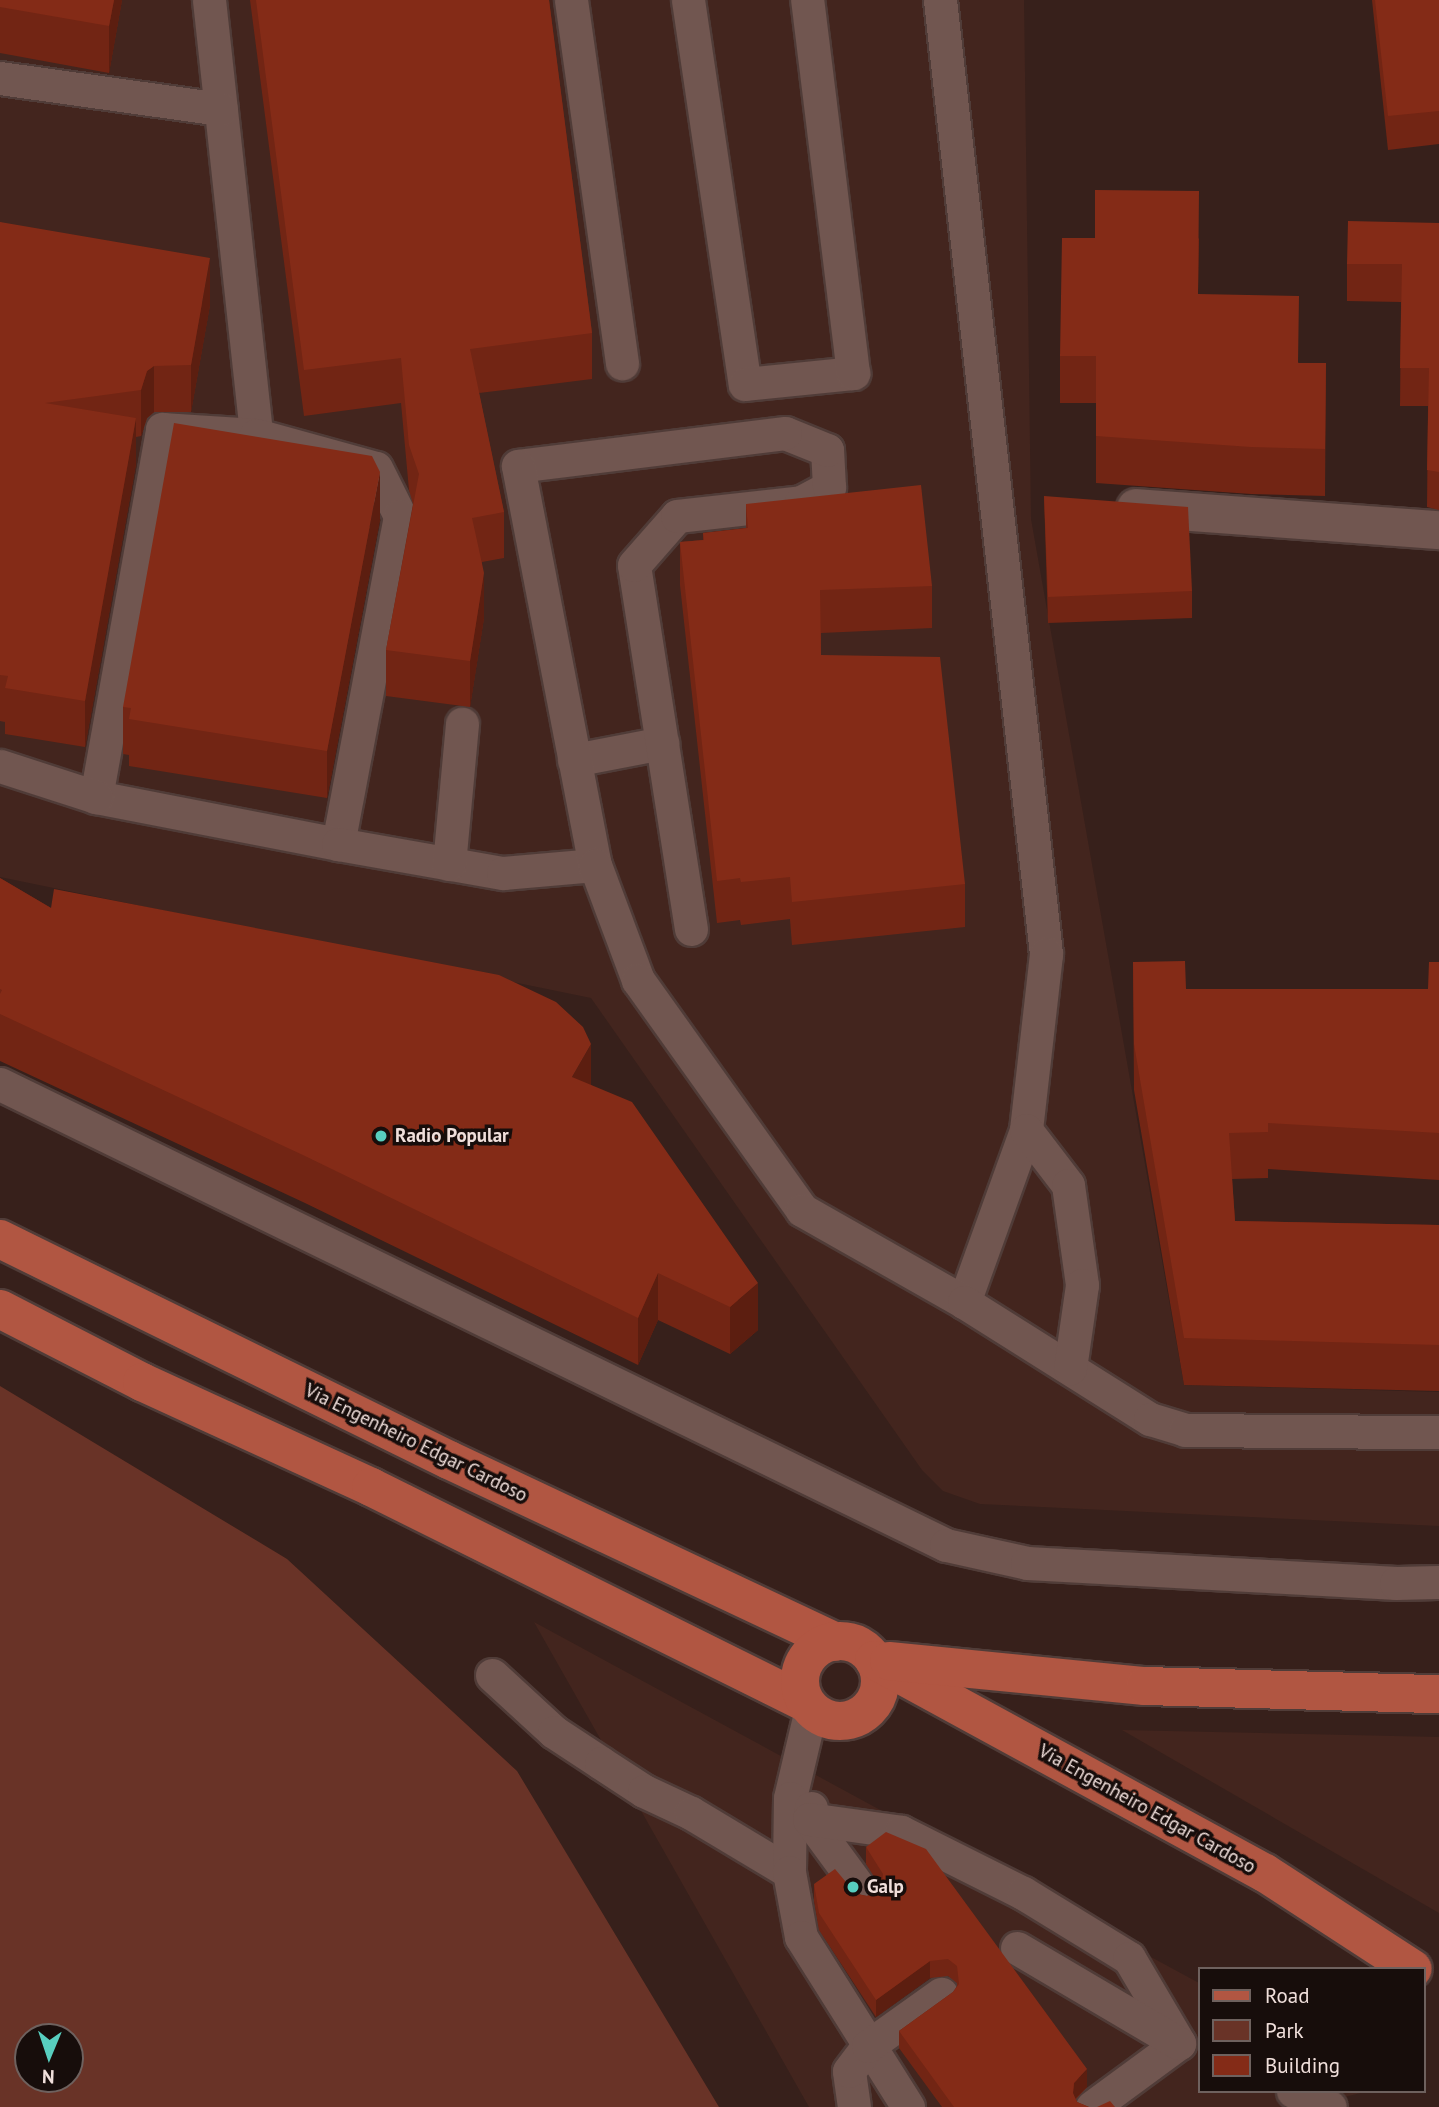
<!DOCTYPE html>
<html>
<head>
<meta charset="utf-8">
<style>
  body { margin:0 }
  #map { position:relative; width:1439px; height:2107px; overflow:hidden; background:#37201b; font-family:"PT Sans",sans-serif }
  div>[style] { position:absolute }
  .built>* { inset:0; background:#43251e }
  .green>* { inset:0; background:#693327 }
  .roads { filter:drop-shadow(2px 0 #503c38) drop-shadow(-2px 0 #503c38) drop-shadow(0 2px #503c38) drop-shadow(0 -2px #503c38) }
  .service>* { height:33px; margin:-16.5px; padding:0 16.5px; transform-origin:16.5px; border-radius:16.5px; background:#715650 }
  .minor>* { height:38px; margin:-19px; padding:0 19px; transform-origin:19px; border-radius:19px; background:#715650 }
  .primary>* { height:38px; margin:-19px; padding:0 19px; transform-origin:19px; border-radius:19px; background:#b15642 }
  .primary>.ring { margin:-19px; padding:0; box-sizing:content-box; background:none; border:38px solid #b15642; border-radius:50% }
  .wall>* { inset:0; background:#722514 }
  .shaded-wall>* { inset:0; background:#5c1e10 }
  .building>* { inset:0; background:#842b17 }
  .dots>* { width:19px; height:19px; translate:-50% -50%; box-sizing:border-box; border:4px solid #170d0b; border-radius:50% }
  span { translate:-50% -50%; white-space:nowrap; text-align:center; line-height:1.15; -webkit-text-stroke:7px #170d0b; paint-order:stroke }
  .poi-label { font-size:19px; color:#f0dfdb; font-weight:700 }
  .left { translate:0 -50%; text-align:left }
  .street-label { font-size:19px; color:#f0dfdb }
  .legend { position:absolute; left:1198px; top:1967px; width:228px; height:126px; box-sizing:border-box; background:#170d0b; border:2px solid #6e615e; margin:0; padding:9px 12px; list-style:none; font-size:21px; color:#f0dfdb }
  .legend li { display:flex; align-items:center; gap:14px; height:35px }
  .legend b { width:35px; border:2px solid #6e615e }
  .north { position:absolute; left:14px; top:2023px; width:70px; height:70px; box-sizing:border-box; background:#170d0b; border:2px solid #6e615e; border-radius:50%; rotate:182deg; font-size:19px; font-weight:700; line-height:28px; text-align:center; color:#f0dfdb }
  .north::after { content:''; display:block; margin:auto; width:24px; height:32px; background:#58cebf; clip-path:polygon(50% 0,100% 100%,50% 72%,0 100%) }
</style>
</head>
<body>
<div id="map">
  <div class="built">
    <div style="clip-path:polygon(0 0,1024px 0,1031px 519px,1184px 1385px,1439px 1392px,1439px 1526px,980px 1504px,943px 1491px,922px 1470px,591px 998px,0 877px)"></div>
    <div style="clip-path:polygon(534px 1622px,1199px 1983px,1199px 2091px,1369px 2091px,1303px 2107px,809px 2107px)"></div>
    <div style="clip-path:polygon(1122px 1730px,1439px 1737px,1439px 1913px)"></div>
  </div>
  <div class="green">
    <div style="clip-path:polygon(evenodd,0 1386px,287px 1559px,517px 1771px,719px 2107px,0 2107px,0 1386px,28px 2037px,70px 2037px,70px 2079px,28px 2079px,28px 2037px)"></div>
  </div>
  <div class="roads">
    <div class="service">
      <div style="left:209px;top:0;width:438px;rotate:83.8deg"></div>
      <div style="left:571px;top:0;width:367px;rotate:82deg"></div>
      <div style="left:688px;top:0;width:388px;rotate:81.6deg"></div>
      <div style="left:745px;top:384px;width:109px;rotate:-5.8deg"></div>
      <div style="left:853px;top:373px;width:376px;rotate:-97deg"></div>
      <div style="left:940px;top:0;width:960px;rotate:83.66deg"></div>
      <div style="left:1046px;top:954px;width:177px;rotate:96.5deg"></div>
      <div style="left:1026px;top:1130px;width:183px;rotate:109.8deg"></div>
      <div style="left:0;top:78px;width:223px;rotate:8deg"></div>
      <div style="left:162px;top:429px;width:94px;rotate:3.7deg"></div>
      <div style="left:256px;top:435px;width:124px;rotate:15.4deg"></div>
      <div style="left:376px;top:468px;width:54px;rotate:63.4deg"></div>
      <div style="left:400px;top:516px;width:334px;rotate:100.7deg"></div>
      <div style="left:338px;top:844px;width:247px;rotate:-169deg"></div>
      <div style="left:96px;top:797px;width:374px;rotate:-79.8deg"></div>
      <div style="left:574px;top:760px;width:90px;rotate:-10.9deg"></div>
      <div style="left:0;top:766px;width:101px;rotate:17.9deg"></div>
      <div style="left:338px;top:844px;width:168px;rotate:10deg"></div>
      <div style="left:503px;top:873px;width:92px;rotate:-5deg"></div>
      <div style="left:449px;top:864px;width:141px;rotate:-84.7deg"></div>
      <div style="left:691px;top:929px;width:368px;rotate:-98.9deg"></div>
      <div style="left:634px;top:565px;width:65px;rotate:-48.7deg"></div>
      <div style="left:677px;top:516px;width:125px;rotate:-6.4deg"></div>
      <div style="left:801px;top:502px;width:32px;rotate:-28deg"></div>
      <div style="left:829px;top:487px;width:37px;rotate:-93deg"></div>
      <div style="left:827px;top:450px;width:45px;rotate:-158deg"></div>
      <div style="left:785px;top:433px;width:269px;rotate:173deg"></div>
      <div style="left:518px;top:466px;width:406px;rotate:79.1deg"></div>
      <div style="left:595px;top:865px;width:123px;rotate:69.5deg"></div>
      <div style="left:638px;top:980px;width:282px;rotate:54.5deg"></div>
      <div style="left:802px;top:1210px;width:186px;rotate:29.6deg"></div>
      <div style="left:964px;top:1302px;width:220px;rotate:32.2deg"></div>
      <div style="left:1150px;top:1419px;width:37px;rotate:17deg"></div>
      <div style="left:1185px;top:1430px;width:254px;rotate:0.5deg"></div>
      <div style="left:0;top:1084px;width:1052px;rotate:25.98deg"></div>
      <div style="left:946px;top:1545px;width:83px;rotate:12.5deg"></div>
      <div style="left:1027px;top:1563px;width:370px;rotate:3.1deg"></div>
      <div style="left:1396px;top:1583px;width:43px;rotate:-1.3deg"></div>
      <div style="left:1026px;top:1130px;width:69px;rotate:52.6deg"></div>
      <div style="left:1068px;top:1185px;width:101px;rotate:82deg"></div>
      <div style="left:1082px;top:1285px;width:84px;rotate:98.2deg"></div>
      <div style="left:492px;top:1675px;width:84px;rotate:42.6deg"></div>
      <div style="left:554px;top:1732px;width:56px;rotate:33.4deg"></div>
      <div style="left:601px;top:1763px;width:51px;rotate:33.1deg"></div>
      <div style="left:644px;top:1791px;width:52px;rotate:25.1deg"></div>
      <div style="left:691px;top:1813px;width:114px;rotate:31deg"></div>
      <div style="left:811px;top:1709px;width:91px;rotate:103.3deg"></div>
      <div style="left:790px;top:1798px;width:74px;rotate:90.8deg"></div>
      <div style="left:789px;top:1872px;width:66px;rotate:79.5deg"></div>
      <div style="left:801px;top:1937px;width:201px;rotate:57.8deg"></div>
      <div style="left:811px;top:1808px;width:11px;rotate:100deg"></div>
      <div style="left:809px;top:1819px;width:93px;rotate:53.7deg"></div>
      <div style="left:809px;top:1819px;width:93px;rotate:8deg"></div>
      <div style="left:901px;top:1832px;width:136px;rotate:26.6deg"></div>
      <div style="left:1023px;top:1893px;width:124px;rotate:31.5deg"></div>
      <div style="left:1129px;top:1958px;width:99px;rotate:59.5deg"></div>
      <div style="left:1179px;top:2043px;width:108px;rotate:143.7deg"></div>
      <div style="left:1017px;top:1948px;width:187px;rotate:30.5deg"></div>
      <div style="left:1293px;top:2091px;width:40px;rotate:23.4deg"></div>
      <div style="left:854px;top:2107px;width:36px;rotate:-98deg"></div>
      <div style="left:849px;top:2071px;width:31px;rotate:-53deg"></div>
      <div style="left:868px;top:2046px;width:90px;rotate:-35.5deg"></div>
    </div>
    <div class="minor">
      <div style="left:1136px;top:508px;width:304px;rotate:4.2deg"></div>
    </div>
    <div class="primary">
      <div style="left:0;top:1239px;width:500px;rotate:26.21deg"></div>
      <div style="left:449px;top:1460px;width:427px;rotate:25.2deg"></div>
      <div style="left:0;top:1309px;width:160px;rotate:27.2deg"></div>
      <div style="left:142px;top:1382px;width:252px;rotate:24.6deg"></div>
      <div style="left:371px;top:1487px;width:484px;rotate:26.4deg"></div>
      <div class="ring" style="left:800px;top:1641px;width:42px;height:42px"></div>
      <div style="left:874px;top:1660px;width:445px;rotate:28.6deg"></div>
      <div style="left:1265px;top:1873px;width:176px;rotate:33deg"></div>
      <div style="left:889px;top:1661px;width:257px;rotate:5.6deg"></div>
      <div style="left:1145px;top:1686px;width:294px;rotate:1.6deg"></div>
    </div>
  </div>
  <div class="wall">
    <div style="clip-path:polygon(0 0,122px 0,109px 73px,0 53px)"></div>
    <div style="clip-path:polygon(250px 0,549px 0,592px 333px,592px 379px,479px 393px,504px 512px,504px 558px,482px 562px,484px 618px,470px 707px,386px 696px,386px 650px,413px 504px,409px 490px,401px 403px,304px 416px)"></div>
    <div style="clip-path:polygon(1372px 0,1439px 0,1439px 144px,1388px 150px)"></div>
    <div style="clip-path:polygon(0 222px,210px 305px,191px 412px,154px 412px,147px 418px,141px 436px,136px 437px,136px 464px,85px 747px,5px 734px,5px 722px,0 721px)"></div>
    <div style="clip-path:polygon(1439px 223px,1439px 510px,1427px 507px,1428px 406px,1400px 406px,1401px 302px,1347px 301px,1347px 264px)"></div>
    <div style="clip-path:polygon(1199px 238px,1198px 294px,1299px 363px,1326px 363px,1325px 496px,1251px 494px,1096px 483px,1096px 403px,1060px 403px,1060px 356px)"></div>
    <div style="clip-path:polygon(1044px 496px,1192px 591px,1192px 618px,1048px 623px)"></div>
    <div style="clip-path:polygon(746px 504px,932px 586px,932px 628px,821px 633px,821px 655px,965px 884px,965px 927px,792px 945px,790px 919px,741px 925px,740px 920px,717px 923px,680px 585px,680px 542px,703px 540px,703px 533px,746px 528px)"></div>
    <div style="clip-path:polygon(380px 519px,327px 798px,129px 766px,129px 755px,123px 754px,123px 707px)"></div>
    <div style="clip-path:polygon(0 878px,51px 908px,591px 1085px,758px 1330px,730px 1354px,658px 1320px,638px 1365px,305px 1203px,0 1061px)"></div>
    <div style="clip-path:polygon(1133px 962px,1186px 989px,1428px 989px,1439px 962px,1439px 1180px,1268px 1169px,1268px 1178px,1232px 1179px,1235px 1221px,1439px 1225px,1439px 1391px,1184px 1385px,1134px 1090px)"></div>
    <div style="clip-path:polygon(866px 1847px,1087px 2087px,1076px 2099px,1077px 2102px,1089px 2107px,942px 2107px,899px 2048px,899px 2031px,953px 1992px,957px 1986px,957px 1983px,948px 1976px,930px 1978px,876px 2017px,819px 1930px,814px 1901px,814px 1884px,867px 1896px,876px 1892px,880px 1886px,866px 1864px)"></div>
  </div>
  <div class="shaded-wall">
    <div style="clip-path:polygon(114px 0,122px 0,109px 73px,109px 26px)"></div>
    <div style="clip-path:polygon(210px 258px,210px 305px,191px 412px,191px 365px)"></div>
    <div style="clip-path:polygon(154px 366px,154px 412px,147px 418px,141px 436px,141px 390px,147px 371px)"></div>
    <div style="clip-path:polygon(136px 418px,136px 464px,85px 747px,85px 701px)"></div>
    <div style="clip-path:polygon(380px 472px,380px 519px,327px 798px,327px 751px)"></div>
    <div style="clip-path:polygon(484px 573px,484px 618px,470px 707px,470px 661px)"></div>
    <div style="clip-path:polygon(591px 1044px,591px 1092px,572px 1077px)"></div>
    <div style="clip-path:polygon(658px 1273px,658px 1320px,638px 1365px,638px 1318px)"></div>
    <div style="clip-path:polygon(758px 1283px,758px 1330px,730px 1354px,730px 1307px)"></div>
    <div style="clip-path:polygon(930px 1961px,930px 1978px,876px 2017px,876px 2000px)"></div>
    <div style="clip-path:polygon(1087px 2069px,1087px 2087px,1074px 2100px,1073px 2093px,1074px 2083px)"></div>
  </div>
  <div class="building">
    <div style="clip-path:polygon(0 0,114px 0,109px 26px,0 7px)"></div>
    <div style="clip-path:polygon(256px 0,549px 0,592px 333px,470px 349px,504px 512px,472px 518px,484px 573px,470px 661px,386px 650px,419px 474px,409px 445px,401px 358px,304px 370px)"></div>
    <div style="clip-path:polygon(1375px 0,1439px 0,1439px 111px,1388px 116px)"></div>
    <div style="clip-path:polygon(1095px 190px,1199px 191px,1198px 294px,1299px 296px,1298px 363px,1326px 363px,1325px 449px,1251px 447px,1096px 436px,1096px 356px,1060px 356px,1062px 238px,1095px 238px)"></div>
    <div style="clip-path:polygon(1348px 221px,1439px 223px,1439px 472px,1427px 470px,1429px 368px,1400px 368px,1402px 264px,1347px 264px)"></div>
    <div style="clip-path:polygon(0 222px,210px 258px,191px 365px,154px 366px,147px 371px,141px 390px,45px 403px,136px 418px,85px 701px,5px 688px,8px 676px,0 675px)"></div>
    <div style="clip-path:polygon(174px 423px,372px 456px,380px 472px,327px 751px,129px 719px,131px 708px,123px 707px)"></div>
    <div style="clip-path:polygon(921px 485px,932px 586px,820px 590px,821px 655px,940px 657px,965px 884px,792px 902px,790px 877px,741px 882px,740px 878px,717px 881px,680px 542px,704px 540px,703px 533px,748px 528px,746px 504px)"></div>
    <div style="clip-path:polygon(1044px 496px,1188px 507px,1192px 591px,1048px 597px)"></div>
    <div style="clip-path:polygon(0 878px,51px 908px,54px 889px,499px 975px,556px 1002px,583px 1027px,591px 1044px,572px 1077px,632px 1102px,758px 1283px,730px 1307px,658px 1273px,638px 1318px,305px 1156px,0 1014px,0 994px,2px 990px,0 989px)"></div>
    <div style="clip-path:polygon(1185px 961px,1186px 989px,1428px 989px,1429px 962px,1439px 962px,1439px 1133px,1268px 1123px,1268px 1132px,1229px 1133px,1235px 1221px,1439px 1225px,1439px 1345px,1184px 1338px,1134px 1044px,1133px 962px)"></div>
    <div style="clip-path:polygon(886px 1832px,926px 1849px,1087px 2069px,1074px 2083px,1073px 2093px,1077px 2102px,1089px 2107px,954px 2107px,899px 2031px,953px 1992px,959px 1984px,957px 1966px,948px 1959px,930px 1961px,876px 2000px,819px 1913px,814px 1884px,835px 1869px,856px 1894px,867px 1896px,876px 1892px,882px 1884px,883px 1874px,866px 1847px)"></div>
    <div style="clip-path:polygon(1110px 2101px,1115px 2107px,1097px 2107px)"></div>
  </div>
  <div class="dots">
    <div style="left:381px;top:1136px;background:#58cebf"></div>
    <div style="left:853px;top:1887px;background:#58cebf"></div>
  </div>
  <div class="poi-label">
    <span class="left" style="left:395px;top:1136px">Radio Popular</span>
    <span class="left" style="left:867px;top:1887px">Galp</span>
  </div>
  <div class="street-label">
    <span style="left:416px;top:1443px;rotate:26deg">Via Engenheiro Edgar Cardoso</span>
    <span style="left:1147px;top:1809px;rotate:29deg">Via Engenheiro Edgar Cardoso</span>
  </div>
  <ul class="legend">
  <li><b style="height:9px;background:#b15642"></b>Road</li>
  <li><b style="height:19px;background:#693327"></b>Park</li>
  <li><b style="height:19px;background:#842b17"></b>Building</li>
  </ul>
  <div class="north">N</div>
</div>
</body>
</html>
